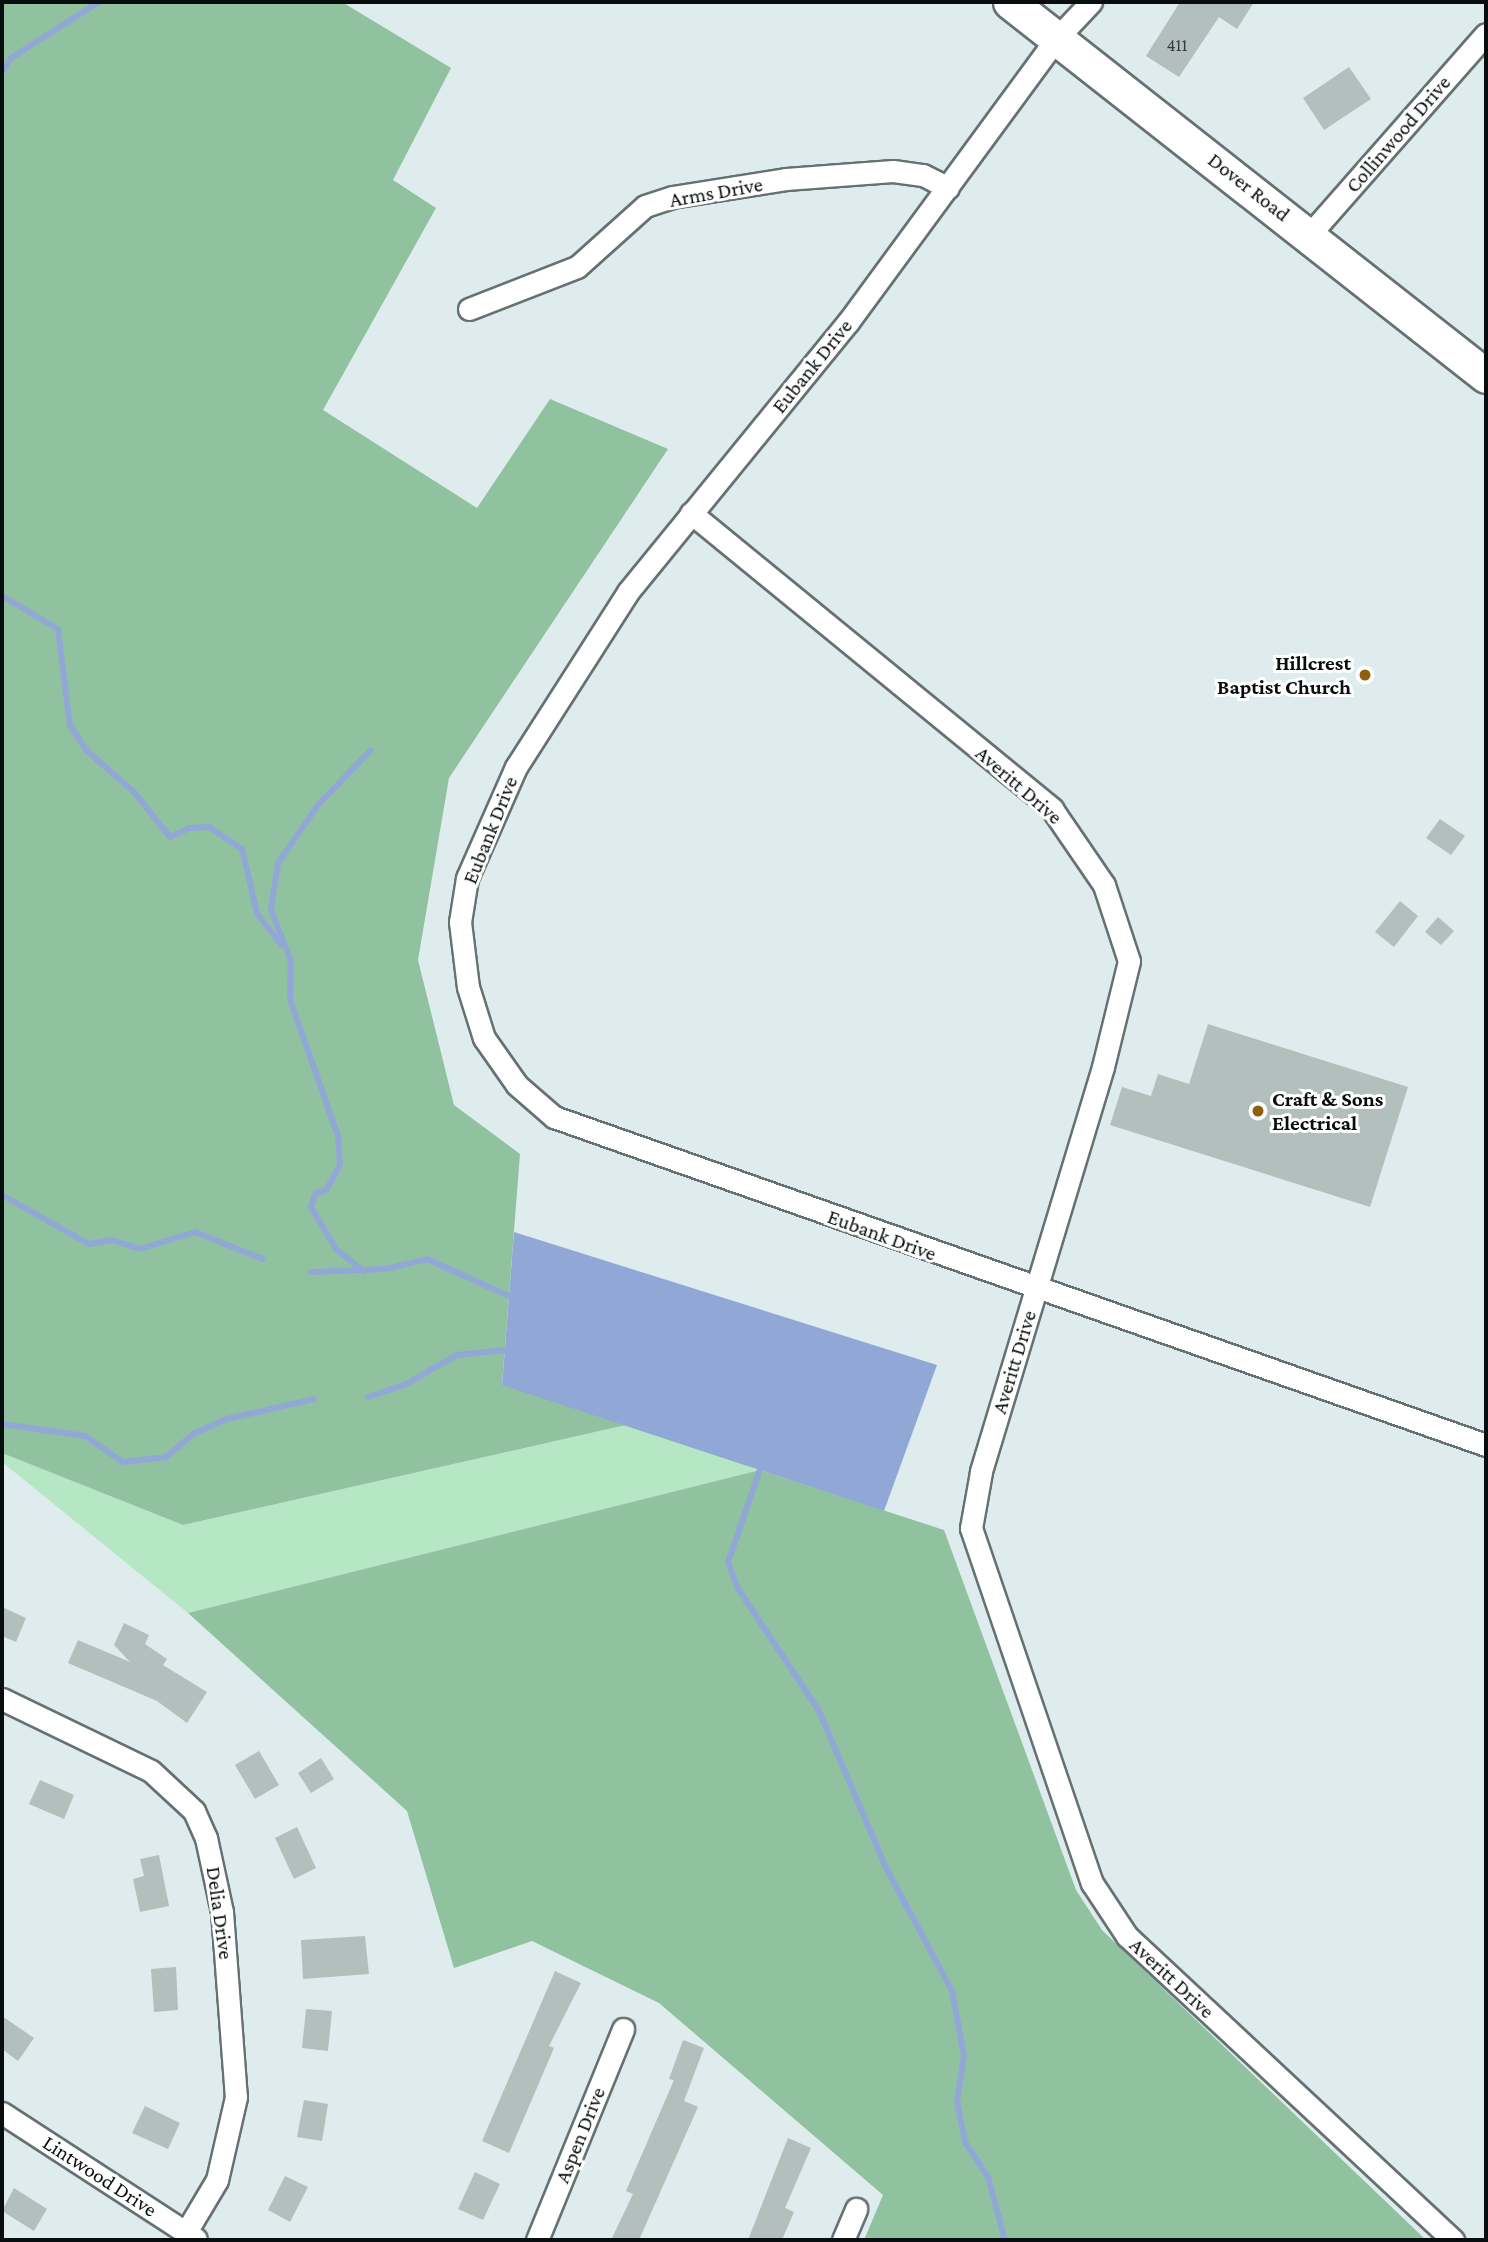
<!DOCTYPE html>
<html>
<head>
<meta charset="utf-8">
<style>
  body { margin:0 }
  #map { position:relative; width:1488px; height:2242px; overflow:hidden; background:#dfecee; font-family:"Crimson Pro",serif }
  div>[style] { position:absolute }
  .green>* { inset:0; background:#b6e7c5 }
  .forest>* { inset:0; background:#90c2a0 }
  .water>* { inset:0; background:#91a8d6 }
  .stream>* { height:6px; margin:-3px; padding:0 3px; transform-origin:3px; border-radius:3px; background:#91a8d6 }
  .building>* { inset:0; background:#b3bfbd }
  .roads { filter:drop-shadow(2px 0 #657173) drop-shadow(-2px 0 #657173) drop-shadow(0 2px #657173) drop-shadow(0 -2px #657173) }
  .street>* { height:21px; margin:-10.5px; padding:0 10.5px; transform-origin:10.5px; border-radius:10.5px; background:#fff }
  .primary>* { height:33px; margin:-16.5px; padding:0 16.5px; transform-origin:16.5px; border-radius:16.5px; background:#fff }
  .dots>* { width:19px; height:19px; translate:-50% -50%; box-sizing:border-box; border:4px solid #fff; border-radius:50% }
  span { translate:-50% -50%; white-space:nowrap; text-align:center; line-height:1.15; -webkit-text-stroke:6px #fff; paint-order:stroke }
  .number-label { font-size:18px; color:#333a39 }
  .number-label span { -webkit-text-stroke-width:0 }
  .street-label { font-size:21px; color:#080d0d }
  .poi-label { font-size:21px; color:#080d0d; font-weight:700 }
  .right { translate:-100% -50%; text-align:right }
  .left { translate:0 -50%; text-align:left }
  .frame { position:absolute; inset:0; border:4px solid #080d0d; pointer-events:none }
</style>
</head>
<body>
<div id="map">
  <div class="green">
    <div style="clip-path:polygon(626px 1425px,760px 1470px,188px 1613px,2px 1462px,2px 1453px,183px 1525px)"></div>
  </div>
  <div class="forest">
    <div style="clip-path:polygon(2px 2px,342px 2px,451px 68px,393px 180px,436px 208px,323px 410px,477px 508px,550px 399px,668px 449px,449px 778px,418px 960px,454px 1105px,520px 1154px,502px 1384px,626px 1425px,183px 1525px,2px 1453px)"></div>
    <div style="clip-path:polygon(760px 1470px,944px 1530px,1076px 1890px,1102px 1930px,1426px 2240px,864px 2240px,883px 2195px,659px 2003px,532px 1941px,454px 1968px,407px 1811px,188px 1613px)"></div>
  </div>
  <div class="water">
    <div style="clip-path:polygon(514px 1232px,937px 1365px,884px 1511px,502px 1385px)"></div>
  </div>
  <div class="stream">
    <div style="left:2px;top:72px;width:17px;rotate:-57deg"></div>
    <div style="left:11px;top:58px;width:104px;rotate:-32.5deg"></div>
    <div style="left:2px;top:596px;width:65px;rotate:30.5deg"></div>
    <div style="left:58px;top:629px;width:97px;rotate:82.9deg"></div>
    <div style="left:70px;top:725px;width:31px;rotate:57deg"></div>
    <div style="left:87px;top:751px;width:62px;rotate:41.1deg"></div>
    <div style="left:134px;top:792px;width:58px;rotate:51.3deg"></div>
    <div style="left:170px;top:837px;width:21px;rotate:-25deg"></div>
    <div style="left:189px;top:828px;width:20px;rotate:-3deg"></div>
    <div style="left:209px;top:827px;width:40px;rotate:34deg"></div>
    <div style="left:242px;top:849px;width:66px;rotate:76.8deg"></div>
    <div style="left:257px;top:913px;width:40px;rotate:53deg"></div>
    <div style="left:2px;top:1195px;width:100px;rotate:29.4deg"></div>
    <div style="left:89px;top:1244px;width:23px;rotate:-10deg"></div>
    <div style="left:112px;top:1240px;width:29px;rotate:18deg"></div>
    <div style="left:140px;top:1249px;width:58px;rotate:-17.2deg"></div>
    <div style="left:195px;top:1232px;width:73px;rotate:21.7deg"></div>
    <div style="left:364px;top:1271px;width:36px;rotate:-142deg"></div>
    <div style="left:336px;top:1249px;width:49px;rotate:-120.8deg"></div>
    <div style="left:311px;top:1207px;width:14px;rotate:-73deg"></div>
    <div style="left:315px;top:1194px;width:13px;rotate:-23deg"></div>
    <div style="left:327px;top:1189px;width:27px;rotate:-62deg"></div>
    <div style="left:340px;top:1165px;width:29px;rotate:-94deg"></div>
    <div style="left:338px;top:1136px;width:144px;rotate:-109.4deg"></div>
    <div style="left:290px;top:1000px;width:39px;rotate:-89deg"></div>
    <div style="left:291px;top:961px;width:55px;rotate:-111.4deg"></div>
    <div style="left:271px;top:910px;width:48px;rotate:-81.5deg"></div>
    <div style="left:278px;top:863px;width:70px;rotate:-55.4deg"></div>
    <div style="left:318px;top:805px;width:76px;rotate:-46.1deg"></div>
    <div style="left:311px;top:1272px;width:75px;rotate:-2.3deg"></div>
    <div style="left:386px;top:1269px;width:42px;rotate:-13.7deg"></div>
    <div style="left:427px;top:1259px;width:90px;rotate:24.3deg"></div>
    <div style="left:368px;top:1397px;width:40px;rotate:-18.9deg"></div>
    <div style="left:406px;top:1384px;width:59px;rotate:-29.6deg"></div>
    <div style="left:457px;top:1355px;width:48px;rotate:-5.9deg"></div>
    <div style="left:2px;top:1424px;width:84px;rotate:8.2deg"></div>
    <div style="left:85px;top:1436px;width:46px;rotate:34.4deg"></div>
    <div style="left:123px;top:1462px;width:43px;rotate:-6.6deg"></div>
    <div style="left:166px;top:1457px;width:38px;rotate:-40deg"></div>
    <div style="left:195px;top:1433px;width:35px;rotate:-24deg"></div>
    <div style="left:227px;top:1419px;width:89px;rotate:-12.9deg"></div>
    <div style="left:760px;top:1470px;width:97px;rotate:109.2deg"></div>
    <div style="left:728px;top:1562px;width:27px;rotate:70deg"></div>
    <div style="left:737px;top:1587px;width:149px;rotate:56.5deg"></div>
    <div style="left:819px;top:1711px;width:168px;rotate:66.9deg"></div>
    <div style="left:885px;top:1866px;width:142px;rotate:61.8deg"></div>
    <div style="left:952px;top:1991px;width:66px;rotate:79.5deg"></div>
    <div style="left:964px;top:2056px;width:46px;rotate:98.8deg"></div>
    <div style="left:957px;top:2101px;width:42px;rotate:79deg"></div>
    <div style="left:965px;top:2142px;width:42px;rotate:56.7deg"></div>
    <div style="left:988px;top:2177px;width:65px;rotate:74.9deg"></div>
  </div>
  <div class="building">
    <div style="clip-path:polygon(1180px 2px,1254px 2px,1237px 29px,1219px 17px,1179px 77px,1146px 56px)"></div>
    <div style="clip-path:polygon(1349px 67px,1371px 99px,1324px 130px,1303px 98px)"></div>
    <div style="clip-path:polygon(1440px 819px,1465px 836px,1451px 855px,1426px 838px)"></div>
    <div style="clip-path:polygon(1400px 901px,1418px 916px,1394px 947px,1375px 932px)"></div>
    <div style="clip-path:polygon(1438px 917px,1454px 931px,1441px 945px,1425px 932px)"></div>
    <div style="clip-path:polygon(1208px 1024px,1408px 1087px,1370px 1207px,1110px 1125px,1122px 1087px,1151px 1096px,1158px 1074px,1189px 1084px)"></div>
    <div style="clip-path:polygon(2px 1607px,26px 1618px,16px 1642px,2px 1636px)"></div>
    <div style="clip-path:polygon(124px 1623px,149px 1635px,145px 1644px,167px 1659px,163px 1665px,207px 1692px,187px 1723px,157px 1701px,68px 1663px,78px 1640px,130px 1662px,114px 1645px)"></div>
    <div style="clip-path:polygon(259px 1751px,279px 1785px,255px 1799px,235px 1765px)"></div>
    <div style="clip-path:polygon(321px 1758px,334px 1779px,311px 1793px,298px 1773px)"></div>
    <div style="clip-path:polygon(40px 1780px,74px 1795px,64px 1819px,29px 1804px)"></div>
    <div style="clip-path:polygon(297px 1827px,316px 1868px,294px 1879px,275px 1838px)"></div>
    <div style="clip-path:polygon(159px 1855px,169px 1906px,140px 1912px,133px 1879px,144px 1876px,140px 1859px)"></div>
    <div style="clip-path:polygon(365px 1936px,369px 1974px,303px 1979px,301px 1940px)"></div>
    <div style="clip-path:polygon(176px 1967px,178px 2010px,154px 2012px,151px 1969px)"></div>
    <div style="clip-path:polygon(555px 1971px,581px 1983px,549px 2046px,554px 2048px,509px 2153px,482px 2141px)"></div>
    <div style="clip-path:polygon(306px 2009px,332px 2011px,328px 2051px,302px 2048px)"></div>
    <div style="clip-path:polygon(2px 2016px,34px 2038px,18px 2061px,2px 2049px)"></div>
    <div style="clip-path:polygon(683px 2040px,704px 2048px,684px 2101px,698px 2107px,639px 2240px,611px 2240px,633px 2194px,626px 2191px,674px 2080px,669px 2079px)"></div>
    <div style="clip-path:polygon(304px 2100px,328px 2104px,322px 2141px,297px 2137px)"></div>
    <div style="clip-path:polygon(145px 2106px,180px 2123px,168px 2149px,132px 2133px)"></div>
    <div style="clip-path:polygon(788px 2138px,811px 2148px,785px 2208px,794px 2212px,782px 2240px,748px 2240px)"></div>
    <div style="clip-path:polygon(475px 2172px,500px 2184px,483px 2220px,458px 2209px)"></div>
    <div style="clip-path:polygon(285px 2176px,308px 2187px,290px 2222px,268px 2210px)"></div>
    <div style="clip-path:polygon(14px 2188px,47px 2209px,34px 2231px,2px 2211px)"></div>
  </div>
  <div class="roads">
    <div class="street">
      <div style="left:1091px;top:2px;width:51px;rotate:133.4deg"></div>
      <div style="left:1056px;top:39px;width:351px;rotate:126.3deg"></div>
      <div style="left:848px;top:322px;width:348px;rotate:129.2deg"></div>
      <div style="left:628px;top:592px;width:208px;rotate:122.6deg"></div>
      <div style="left:516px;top:767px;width:121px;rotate:113.8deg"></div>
      <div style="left:467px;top:878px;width:45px;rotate:99deg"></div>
      <div style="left:460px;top:922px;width:65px;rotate:83deg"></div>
      <div style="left:468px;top:987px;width:53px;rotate:72.6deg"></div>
      <div style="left:484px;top:1038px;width:57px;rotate:54.9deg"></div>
      <div style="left:517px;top:1085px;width:49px;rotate:40.9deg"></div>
      <div style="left:554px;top:1117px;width:988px;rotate:19.39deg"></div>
      <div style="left:1310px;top:234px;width:266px;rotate:-48.7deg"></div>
      <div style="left:469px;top:309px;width:116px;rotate:-21.3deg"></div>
      <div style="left:577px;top:267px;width:91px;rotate:-41.9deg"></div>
      <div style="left:645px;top:206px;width:28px;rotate:-18deg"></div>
      <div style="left:672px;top:197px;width:115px;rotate:-9deg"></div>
      <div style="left:786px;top:179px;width:107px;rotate:-4.3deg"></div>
      <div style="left:893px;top:171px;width:30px;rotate:8deg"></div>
      <div style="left:923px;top:175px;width:28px;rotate:27deg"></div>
      <div style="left:691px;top:513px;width:467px;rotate:39.3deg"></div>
      <div style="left:1052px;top:809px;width:92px;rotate:55.6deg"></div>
      <div style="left:1104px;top:885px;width:80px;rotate:71.8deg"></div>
      <div style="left:1129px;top:961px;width:109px;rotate:103.8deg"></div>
      <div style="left:1103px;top:1067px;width:423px;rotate:106.8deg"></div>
      <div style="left:981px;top:1472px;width:57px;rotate:100.1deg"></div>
      <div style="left:971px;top:1528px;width:375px;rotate:71.2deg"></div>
      <div style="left:1092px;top:1883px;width:64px;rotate:56.6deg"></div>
      <div style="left:1127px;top:1936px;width:446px;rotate:43deg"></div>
      <div style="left:2px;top:1699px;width:165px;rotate:25.8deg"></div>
      <div style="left:151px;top:1771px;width:59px;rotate:42.9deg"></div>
      <div style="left:194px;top:1811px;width:30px;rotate:66deg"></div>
      <div style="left:206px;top:1838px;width:76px;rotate:77.8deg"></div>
      <div style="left:222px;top:1912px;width:186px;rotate:85.7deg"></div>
      <div style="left:236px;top:2097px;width:85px;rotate:102.9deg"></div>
      <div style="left:217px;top:2180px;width:61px;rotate:120.8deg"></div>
      <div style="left:2px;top:2113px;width:231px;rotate:33deg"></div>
      <div style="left:537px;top:2240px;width:228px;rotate:-67.8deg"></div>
      <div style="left:843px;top:2240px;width:34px;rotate:-67deg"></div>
    </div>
    <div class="primary">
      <div style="left:1010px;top:2px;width:605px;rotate:38.16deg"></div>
    </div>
  </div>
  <div class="dots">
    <div style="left:1365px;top:675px;background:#905f0d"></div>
    <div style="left:1258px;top:1111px;background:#905f0d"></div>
  </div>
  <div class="number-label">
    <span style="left:1177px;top:45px">411</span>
  </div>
  <div class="street-label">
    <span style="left:1398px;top:134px;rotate:-49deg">Collinwood Drive</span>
    <span style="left:1249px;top:187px;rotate:38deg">Dover Road</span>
    <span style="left:716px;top:192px;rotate:-10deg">Arms Drive</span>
    <span style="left:812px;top:366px;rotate:-51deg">Eubank Drive</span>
    <span style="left:1019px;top:785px;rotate:41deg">Averitt Drive</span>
    <span style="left:490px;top:830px;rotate:-68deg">Eubank Drive</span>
    <span style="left:882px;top:1235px;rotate:20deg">Eubank Drive</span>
    <span style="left:1014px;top:1362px;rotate:-73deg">Averitt Drive</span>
    <span style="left:220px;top:1913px;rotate:82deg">Delia Drive</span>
    <span style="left:1172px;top:1978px;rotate:43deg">Averitt Drive</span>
    <span style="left:580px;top:2135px;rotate:-68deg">Aspen Drive</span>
    <span style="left:100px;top:2176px;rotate:33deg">Lintwood Drive</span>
  </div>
  <div class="poi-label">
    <span class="right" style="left:1351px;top:675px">Hillcrest<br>Baptist Church</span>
    <span class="left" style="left:1272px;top:1111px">Craft &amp; Sons<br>Electrical</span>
  </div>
  <div class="frame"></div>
</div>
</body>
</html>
